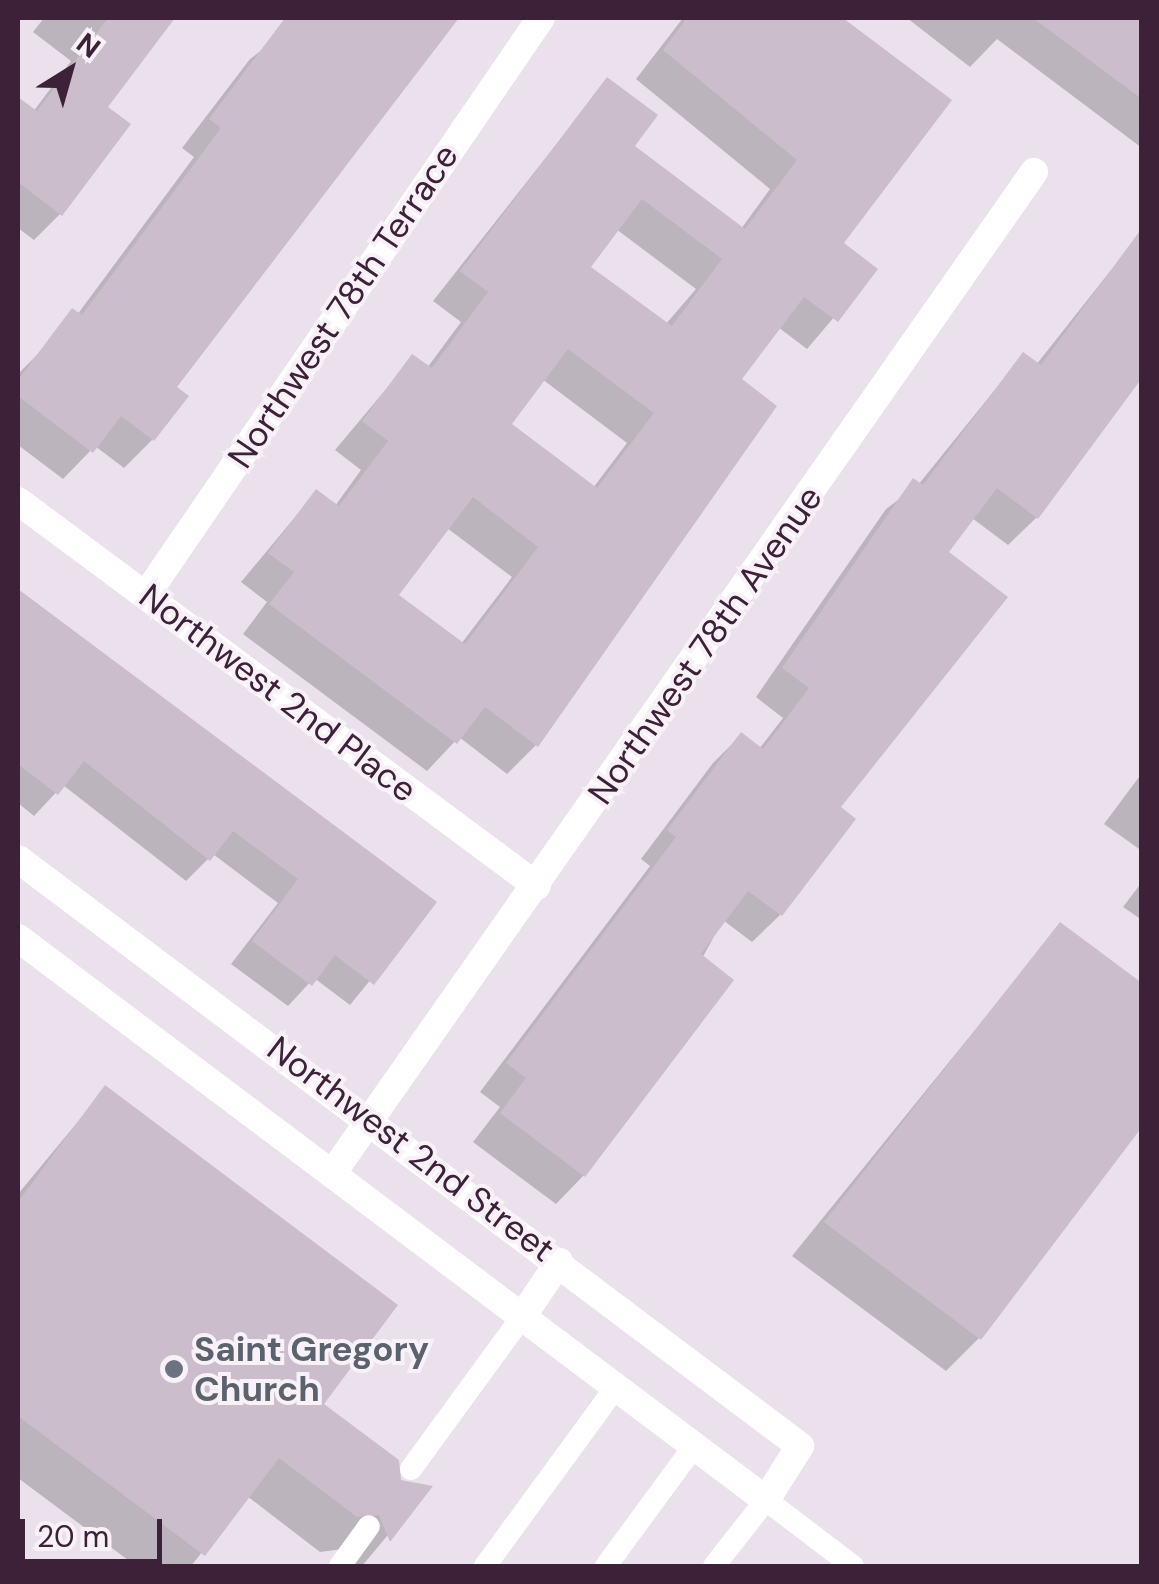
<!DOCTYPE html>
<html>
<head>
<meta charset="utf-8">
<style>
  body { margin:0 }
  #map { position:relative; width:1159px; height:1584px; overflow:hidden; background:#ebe1ec; font-family:"DM Sans",sans-serif }
  div>[style] { position:absolute }
  .shadow>* { inset:0; background:#0003 }
  .building>* { inset:0; background:#ccbdcd }
  .service>* { height:22px; margin:-11px; padding:0 11px; transform-origin:11px; border-radius:11px; background:#fff }
  .minor>* { height:28px; margin:-14px; padding:0 14px; transform-origin:14px; border-radius:14px; background:#fff }
  .dots>* { width:28px; height:28px; translate:-50% -50%; box-sizing:border-box; border:5px solid #f8f2f8; border-radius:50% }
  span { translate:-50% -50%; white-space:nowrap; text-align:center; line-height:1.15; -webkit-text-stroke:8px #f8f2f8; paint-order:stroke }
  .street-label { font-size:35px; color:#3d2139 }
  .worship-label { font-size:35px; color:#5b616d; font-weight:700 }
  .left { translate:0 -50%; text-align:left }
  .frame { position:absolute; inset:0; border:20px solid #3d2139; pointer-events:none }
  .north { position:absolute; left:20px; top:20px; width:100px; height:100px; -webkit-text-stroke:8px #f8f2f8; paint-order:stroke; rotate:37deg; font-size:28px; font-weight:700; line-height:40px; text-align:center; color:#3d2139 }
  .north::after { content:''; display:block; margin:auto; width:35px; height:45px; background:#3d2139; clip-path:polygon(50% 0,100% 100%,50% 72%,0 100%) }
  .scale { position:absolute; left:20px; top:1519px; width:142px; height:45px; box-sizing:border-box; border:5px solid #3d2139; border-top:0; padding-left:12px; font-size:30px; line-height:35px; white-space:nowrap; color:#3d2139; -webkit-text-stroke:8px #f8f2f8; paint-order:stroke }
</style>
</head>
<body>
<div id="map">
  <div class="shadow">
    <div style="clip-path:polygon(44px 18px,172px 18px,104px 108px,60px 214px,34px 240px,18px 228px,18px 100px,33px 112px,71px 61px,33px 32px)"></div>
    <div style="clip-path:polygon(304px 18px,456px 18px,173px 387px,152px 440px,124px 468px,95px 446px,63px 479px,18px 445px,18px 374px,77px 315px,194px 157px,182px 148px,250px 59px)"></div>
    <div style="clip-path:polygon(evenodd,683px 18px,842px 18px,949px 100px,841px 244px,875px 269px,807px 349px,778px 327px,738px 380px,774px 407px,536px 745px,507px 774px,459px 737px,427px 771px,243px 634px,267px 602px,241px 582px,316px 492px,335px 506px,361px 470px,335px 450px,413px 357px,427px 368px,461px 322px,433px 301px,607px 80px,631px 146px,741px 229px,770px 189px,636px 79px,683px 18px,616px 229px,696px 289px,665px 325px,587px 267px,616px 229px,683px 18px,542px 379px,627px 443px,593px 488px,509px 424px,542px 379px,683px 18px,447px 528px,512px 577px,461px 644px,396px 595px,447px 528px)"></div>
    <div style="clip-path:polygon(907px 18px,1142px 18px,1142px 148px,997px 39px,970px 67px)"></div>
    <div style="clip-path:polygon(1138px 236px,1036px 518px,1008px 545px,972px 518px,945px 553px,837px 808px,780px 915px,752px 942px,723px 920px,583px 1176px,556px 1204px,473px 1142px,500px 1107px,480px 1092px,650px 866px,641px 859px,713px 763px,741px 735px,759px 749px,783px 718px,756px 697px,886px 509px,918px 485px,1023px 355px,1036px 365px)"></div>
    <div style="clip-path:polygon(18px 592px,433px 903px,350px 1005px,314px 978px,288px 1006px,231px 964px,278px 903px,213px 854px,186px 881px,63px 785px,34px 816px,18px 803px)"></div>
    <div style="clip-path:polygon(1142px 773px,1142px 851px,1104px 824px)"></div>
    <div style="clip-path:polygon(1142px 882px,1142px 920px,1123px 907px)"></div>
    <div style="clip-path:polygon(1060px 925px,979px 1338px,946px 1371px,792px 1256px)"></div>
    <div style="clip-path:polygon(105px 1089px,321px 1404px,399px 1483px,428px 1487px,362px 1566px,350px 1566px,343px 1549px,320px 1552px,247px 1496px,191px 1566px,136px 1566px,18px 1478px,18px 1194px)"></div>
  </div>
  <div class="building">
    <div style="clip-path:polygon(108px 18px,175px 18px,108px 107px,131px 124px,62px 216px,18px 182px,18px 97px,37px 111px)"></div>
    <div style="clip-path:polygon(285px 18px,459px 18px,177px 387px,189px 396px,154px 441px,121px 416px,93px 453px,18px 396px,18px 380px,72px 308px,82px 315px,221px 128px,209px 119px)"></div>
    <div style="clip-path:polygon(evenodd,687px 18px,843px 18px,952px 100px,844px 243px,878px 269px,838px 322px,804px 297px,742px 379px,777px 406px,538px 747px,485px 707px,457px 744px,269px 604px,294px 572px,268px 553px,316px 489px,339px 506px,388px 441px,362px 421px,412px 354px,432px 368px,488px 292px,460px 271px,607px 77px,658px 115px,635px 146px,745px 229px,797px 160px,663px 50px,687px 18px,642px 199px,722px 259px,672px 326px,591px 267px,642px 199px,687px 18px,568px 349px,654px 413px,597px 488px,512px 424px,568px 349px,687px 18px,473px 497px,538px 547px,465px 644px,399px 595px,473px 497px)"></div>
    <div style="clip-path:polygon(1033px 18px,1142px 18px,1142px 99px)"></div>
    <div style="clip-path:polygon(1142px 228px,1142px 378px,1038px 519px,997px 488px,949px 552px,1008px 597px,841px 807px,856px 819px,782px 916px,748px 891px,701px 954px,734px 980px,585px 1177px,500px 1113px,526px 1078px,506px 1063px,676px 837px,667px 830px,741px 732px,763px 749px,809px 688px,782px 668px,913px 478px,923px 485px,1023px 352px,1041px 365px)"></div>
    <div style="clip-path:polygon(18px 589px,437px 902px,374px 985px,335px 955px,312px 986px,252px 941px,298px 879px,233px 831px,210px 861px,84px 761px,58px 795px,18px 764px)"></div>
    <div style="clip-path:polygon(1060px 922px,1142px 983px,1142px 1127px,981px 1340px,824px 1222px)"></div>
    <div style="clip-path:polygon(105px 1085px,398px 1305px,324px 1404px,399px 1460px,401px 1480px,433px 1486px,390px 1542px,379px 1515px,357px 1517px,279px 1458px,205px 1556px,18px 1416px,18px 1202px)"></div>
  </div>
  <div class="service">
    <div style="left:411px;top:1469px;width:192px;rotate:-53.9deg"></div>
    <div style="left:340px;top:1566px;width:49px;rotate:-54.1deg"></div>
    <div style="left:485px;top:1566px;width:222px;rotate:-53.8deg"></div>
    <div style="left:606px;top:1566px;width:149px;rotate:-53.7deg"></div>
    <div style="left:714px;top:1566px;width:84px;rotate:-51.8deg"></div>
    <div style="left:766px;top:1500px;width:109px;rotate:37.2deg"></div>
  </div>
  <div class="minor">
    <div style="left:18px;top:501px;width:646px;rotate:36.57deg"></div>
    <div style="left:146px;top:595px;width:699px;rotate:-55.61deg"></div>
    <div style="left:18px;top:859px;width:978px;rotate:36.89deg"></div>
    <div style="left:800px;top:1446px;width:64px;rotate:122.2deg"></div>
    <div style="left:766px;top:1500px;width:936px;rotate:-143.08deg"></div>
    <div style="left:334px;top:1171px;width:1220px;rotate:-54.98deg"></div>
    <div style="left:524px;top:1314px;width:63px;rotate:-56.1deg"></div>
  </div>
  <div class="dots">
    <div style="left:174px;top:1369px;background:#6b7280"></div>
  </div>
  <div class="street-label">
    <span style="left:343px;top:306px;rotate:-56deg">Northwest 78th Terrace</span>
    <span style="left:705px;top:645px;rotate:-55deg">Northwest 78th Avenue</span>
    <span style="left:278px;top:693px;rotate:37deg">Northwest 2nd Place</span>
    <span style="left:411px;top:1149px;rotate:37deg">Northwest 2nd Street</span>
  </div>
  <div class="worship-label">
    <span class="left" style="left:194px;top:1369px">Saint Gregory<br>Church</span>
  </div>
  <div class="frame"></div>
  <div class="north">N</div>
  <div class="scale">20 m</div>
</div>
</body>
</html>
